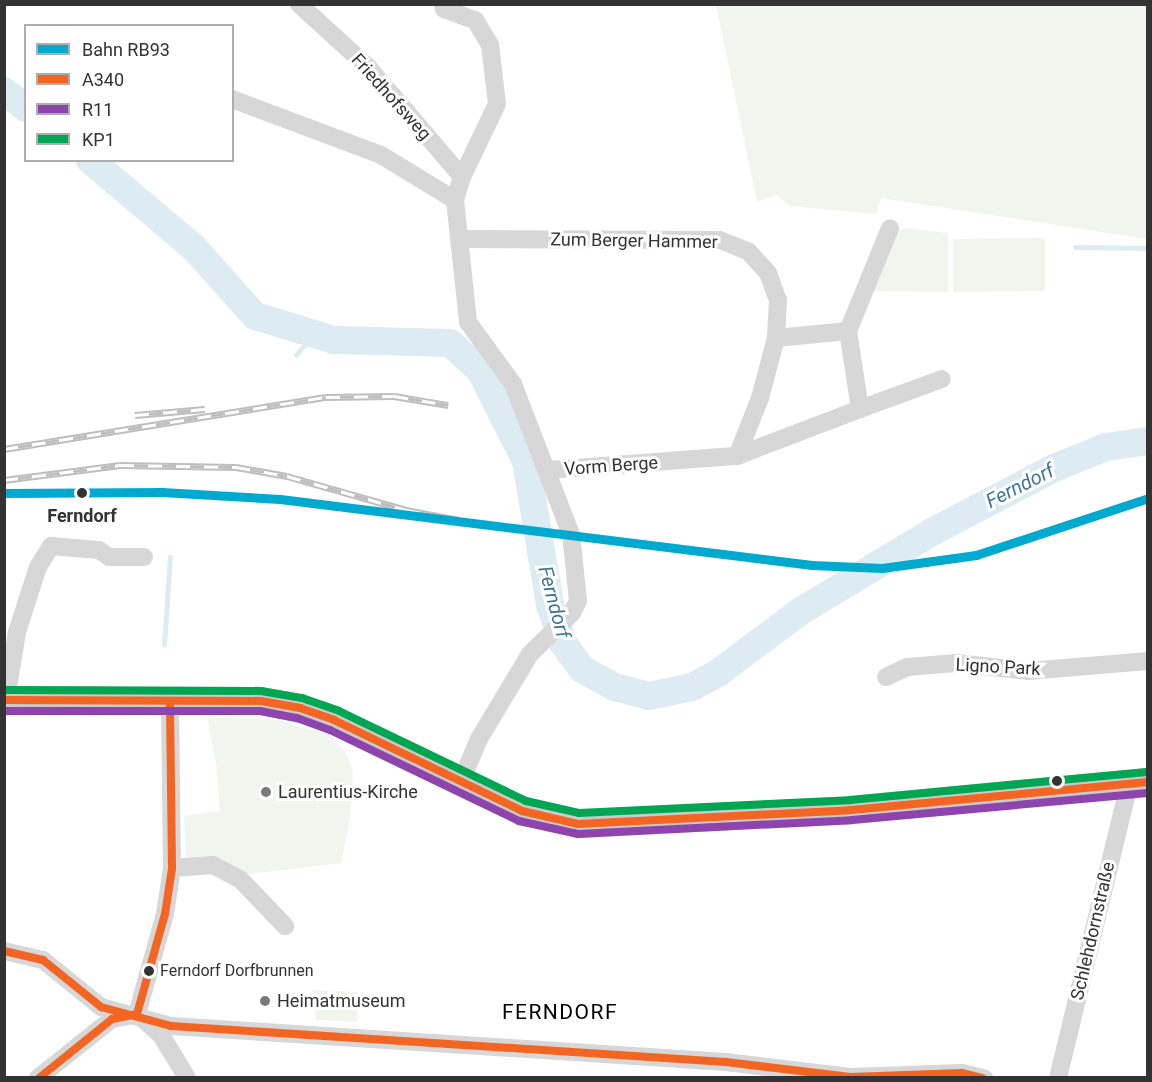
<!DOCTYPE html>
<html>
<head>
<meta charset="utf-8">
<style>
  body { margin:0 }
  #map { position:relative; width:1152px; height:1082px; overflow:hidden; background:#fff; font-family:Roboto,sans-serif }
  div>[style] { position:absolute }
  .green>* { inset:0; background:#f1f5ed }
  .stream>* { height:4.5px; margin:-2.25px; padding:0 2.25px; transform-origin:2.25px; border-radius:2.25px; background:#ddebf3 }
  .river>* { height:28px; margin:-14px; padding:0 14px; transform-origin:14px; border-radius:14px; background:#ddebf3 }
  .minor>* { height:18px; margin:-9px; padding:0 9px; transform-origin:9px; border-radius:9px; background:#d7d7d7 }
  .primary>* { height:28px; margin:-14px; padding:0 14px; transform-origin:14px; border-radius:14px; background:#cacaca }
  .rail>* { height:7px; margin-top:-3.5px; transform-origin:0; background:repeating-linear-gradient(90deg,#fff 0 14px,#bebebe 0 28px); box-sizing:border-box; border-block:2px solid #bebebe }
  .bus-1>* { height:8px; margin:-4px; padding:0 4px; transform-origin:4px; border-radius:4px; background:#f26522 }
  .bus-2>* { height:8px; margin:-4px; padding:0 4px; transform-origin:4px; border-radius:4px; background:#8e44ad }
  .bus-3>* { height:8px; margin:-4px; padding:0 4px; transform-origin:4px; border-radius:4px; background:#00a651 }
  .rail-1>* { height:9px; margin:-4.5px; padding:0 4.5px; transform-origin:4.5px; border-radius:4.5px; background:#00a9ce }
  .dots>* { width:16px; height:16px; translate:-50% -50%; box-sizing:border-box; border:3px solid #fff; border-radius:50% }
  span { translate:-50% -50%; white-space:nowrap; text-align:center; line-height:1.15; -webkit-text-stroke:6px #fff; paint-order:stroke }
  .bus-label { font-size:16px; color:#333 }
  .left { translate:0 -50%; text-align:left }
  .street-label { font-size:18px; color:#333 }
  .stop-label { font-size:18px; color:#333; font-weight:700 }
  .poi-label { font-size:18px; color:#333 }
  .water-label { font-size:20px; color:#3f7597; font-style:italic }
  .quarter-label { font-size:21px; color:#000; letter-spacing:1.5px }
  .frame { position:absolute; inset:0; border:6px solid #333; pointer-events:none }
  .legend { position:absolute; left:24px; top:24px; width:210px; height:138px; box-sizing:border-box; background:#fff; border:2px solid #adadad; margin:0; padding:8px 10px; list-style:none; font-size:18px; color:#333 }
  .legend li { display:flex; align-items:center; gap:12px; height:30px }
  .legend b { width:30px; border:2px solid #adadad }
</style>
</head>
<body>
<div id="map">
  <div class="green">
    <div style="clip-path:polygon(716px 5px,1147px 5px,1147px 239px,881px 198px,876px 214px,790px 206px,777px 195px,757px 202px)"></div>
    <div style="clip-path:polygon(906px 228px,948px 233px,948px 292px,869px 291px,893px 233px)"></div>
    <div style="clip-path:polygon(1045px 238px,1045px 291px,953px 292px,953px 239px)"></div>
    <div style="clip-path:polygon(207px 717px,275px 719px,332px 736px,347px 755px,353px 770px,350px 819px,341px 863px,242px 875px,219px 858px,186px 860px,184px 816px,220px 811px,216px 763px)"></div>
    <div style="clip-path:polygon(312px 990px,358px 992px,357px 1022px,316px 1020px)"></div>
  </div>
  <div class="stream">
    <div style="left:1075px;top:247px;width:73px;rotate:0.8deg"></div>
    <div style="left:296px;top:355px;width:28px;rotate:-49deg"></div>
    <div style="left:164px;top:645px;width:88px;rotate:-86.1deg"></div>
  </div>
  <div class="river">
    <div style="left:4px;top:91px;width:28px;rotate:38deg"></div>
    <div style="left:90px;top:160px;width:136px;rotate:40.2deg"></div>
    <div style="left:194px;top:248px;width:91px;rotate:48.1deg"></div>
    <div style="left:255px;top:316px;width:83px;rotate:16.9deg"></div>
    <div style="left:334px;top:340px;width:116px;rotate:1.5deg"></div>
    <div style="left:450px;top:343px;width:40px;rotate:42deg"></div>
    <div style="left:480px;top:370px;width:102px;rotate:63.2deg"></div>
    <div style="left:526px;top:461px;width:146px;rotate:80.5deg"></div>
    <div style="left:550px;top:605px;width:40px;rotate:71.1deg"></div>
    <div style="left:563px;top:643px;width:32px;rotate:54deg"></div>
    <div style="left:582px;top:669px;width:38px;rotate:29deg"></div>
    <div style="left:615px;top:687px;width:35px;rotate:15deg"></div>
    <div style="left:649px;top:696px;width:44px;rotate:-11.8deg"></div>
    <div style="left:692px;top:687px;width:30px;rotate:-28deg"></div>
    <div style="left:718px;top:673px;width:104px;rotate:-36.8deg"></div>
    <div style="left:801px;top:611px;width:153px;rotate:-31.1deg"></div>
    <div style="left:932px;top:532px;width:138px;rotate:-27.7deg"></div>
    <div style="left:1054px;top:468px;width:56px;rotate:-22deg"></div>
    <div style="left:1106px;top:447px;width:42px;rotate:-8.1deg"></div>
  </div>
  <div class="minor">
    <div style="left:299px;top:4px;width:95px;rotate:42.4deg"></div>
    <div style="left:369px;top:68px;width:143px;rotate:49.5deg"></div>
    <div style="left:462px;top:177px;width:24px;rotate:107deg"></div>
    <div style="left:455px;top:200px;width:123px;rotate:83.9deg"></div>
    <div style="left:468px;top:322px;width:77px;rotate:54deg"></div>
    <div style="left:513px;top:384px;width:161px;rotate:68.9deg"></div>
    <div style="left:571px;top:534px;width:67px;rotate:84deg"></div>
    <div style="left:578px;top:601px;width:13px;rotate:117deg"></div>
    <div style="left:572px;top:613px;width:59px;rotate:135.7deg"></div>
    <div style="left:530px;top:654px;width:99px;rotate:121deg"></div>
    <div style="left:479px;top:739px;width:46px;rotate:113.2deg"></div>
    <div style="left:443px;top:4px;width:5px;rotate:79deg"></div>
    <div style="left:444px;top:9px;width:33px;rotate:20deg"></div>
    <div style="left:475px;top:20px;width:29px;rotate:59deg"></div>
    <div style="left:490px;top:45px;width:59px;rotate:83.2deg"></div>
    <div style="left:497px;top:104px;width:81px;rotate:115.6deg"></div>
    <div style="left:232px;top:99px;width:159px;rotate:20.6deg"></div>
    <div style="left:381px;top:155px;width:87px;rotate:31.3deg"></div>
    <div style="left:459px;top:239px;width:261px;rotate:0.2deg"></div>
    <div style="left:720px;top:240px;width:31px;rotate:22deg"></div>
    <div style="left:749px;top:252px;width:28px;rotate:48deg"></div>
    <div style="left:768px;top:273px;width:29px;rotate:70deg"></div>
    <div style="left:778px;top:300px;width:38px;rotate:93deg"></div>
    <div style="left:776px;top:338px;width:62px;rotate:104.9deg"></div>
    <div style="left:760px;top:398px;width:62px;rotate:111.6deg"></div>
    <div style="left:776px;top:338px;width:72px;rotate:-5.6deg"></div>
    <div style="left:860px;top:409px;width:87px;rotate:-20.1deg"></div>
    <div style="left:549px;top:470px;width:189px;rotate:-4.3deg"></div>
    <div style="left:737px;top:456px;width:132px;rotate:-20.9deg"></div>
    <div style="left:860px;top:409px;width:79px;rotate:-98.7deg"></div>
    <div style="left:848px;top:331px;width:111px;rotate:-67.8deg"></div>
    <div style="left:886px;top:677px;width:23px;rotate:-25deg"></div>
    <div style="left:907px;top:667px;width:49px;rotate:-4.7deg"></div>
    <div style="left:956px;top:663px;width:72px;rotate:6.3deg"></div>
    <div style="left:1028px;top:671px;width:120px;rotate:-4.8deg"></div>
    <div style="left:6px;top:700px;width:69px;rotate:-80.8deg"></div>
    <div style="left:17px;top:632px;width:68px;rotate:-72.1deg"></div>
    <div style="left:38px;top:567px;width:25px;rotate:-58deg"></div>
    <div style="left:51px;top:546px;width:48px;rotate:4.8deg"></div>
    <div style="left:99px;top:550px;width:12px;rotate:35deg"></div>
    <div style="left:109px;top:557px;width:35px"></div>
    <div style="left:172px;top:868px;width:41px;rotate:-4.2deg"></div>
    <div style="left:213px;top:865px;width:32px;rotate:28deg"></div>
    <div style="left:241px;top:880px;width:64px;rotate:46.3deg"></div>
    <div style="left:4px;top:951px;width:40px;rotate:13deg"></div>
    <div style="left:43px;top:960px;width:75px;rotate:39deg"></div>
    <div style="left:101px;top:1007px;width:73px;rotate:15.2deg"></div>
    <div style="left:171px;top:1026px;width:556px;rotate:3.71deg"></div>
    <div style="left:726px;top:1062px;width:125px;rotate:6.9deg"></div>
    <div style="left:850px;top:1077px;width:112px;rotate:-2deg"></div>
    <div style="left:962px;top:1073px;width:23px;rotate:13deg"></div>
    <div style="left:137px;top:1014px;width:104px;rotate:-74.4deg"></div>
    <div style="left:165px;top:914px;width:47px;rotate:-81.3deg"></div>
    <div style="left:172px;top:868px;width:167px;rotate:-90.7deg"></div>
    <div style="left:143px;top:1019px;width:24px;rotate:42deg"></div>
    <div style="left:161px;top:1035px;width:50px;rotate:58.8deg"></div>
    <div style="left:38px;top:1078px;width:95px;rotate:-38.6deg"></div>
    <div style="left:112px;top:1019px;width:20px;rotate:-11deg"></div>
    <div style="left:1058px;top:1078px;width:302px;rotate:-76.4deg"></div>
  </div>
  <div class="primary">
    <div style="left:4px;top:700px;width:257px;rotate:0.2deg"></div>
    <div style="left:261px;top:701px;width:40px;rotate:10deg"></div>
    <div style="left:300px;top:708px;width:36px;rotate:19deg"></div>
    <div style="left:334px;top:720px;width:209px;rotate:25.8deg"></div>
    <div style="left:522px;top:811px;width:57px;rotate:13.1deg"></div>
    <div style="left:578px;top:824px;width:273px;rotate:-2.9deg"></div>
    <div style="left:851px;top:810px;width:298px;rotate:-5.4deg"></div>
  </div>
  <div class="rail">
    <div style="left:135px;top:415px;width:70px;rotate:-4.9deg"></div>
    <div style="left:4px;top:449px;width:326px;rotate:-9.2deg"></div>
    <div style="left:326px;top:397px;width:68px;rotate:-0.8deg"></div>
    <div style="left:394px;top:396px;width:55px;rotate:9.5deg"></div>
    <div style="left:4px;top:480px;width:117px;rotate:-7.4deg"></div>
    <div style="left:120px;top:465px;width:116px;rotate:1deg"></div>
    <div style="left:236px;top:467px;width:52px;rotate:10deg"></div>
    <div style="left:287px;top:476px;width:124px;rotate:15.9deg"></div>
    <div style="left:406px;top:510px;width:54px;rotate:10.7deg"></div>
  </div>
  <div class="bus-1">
    <div style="left:4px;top:700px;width:257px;rotate:0.2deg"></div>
    <div style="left:261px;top:701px;width:40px;rotate:10deg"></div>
    <div style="left:300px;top:708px;width:36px;rotate:19deg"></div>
    <div style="left:334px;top:720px;width:209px;rotate:25.8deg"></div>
    <div style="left:522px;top:811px;width:57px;rotate:13.1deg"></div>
    <div style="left:578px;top:824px;width:273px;rotate:-2.9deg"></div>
    <div style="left:851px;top:810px;width:298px;rotate:-5.4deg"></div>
    <div style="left:4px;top:951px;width:40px;rotate:13deg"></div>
    <div style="left:43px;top:960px;width:75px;rotate:39deg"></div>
    <div style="left:101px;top:1007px;width:73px;rotate:15.2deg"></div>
    <div style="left:171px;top:1026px;width:556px;rotate:3.71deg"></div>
    <div style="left:726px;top:1062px;width:125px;rotate:6.9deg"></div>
    <div style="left:850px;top:1077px;width:112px;rotate:-2deg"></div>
    <div style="left:962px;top:1073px;width:21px;rotate:14deg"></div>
    <div style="left:137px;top:1014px;width:104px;rotate:-74.4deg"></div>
    <div style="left:165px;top:914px;width:47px;rotate:-81.3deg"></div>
    <div style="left:172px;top:868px;width:167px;rotate:-90.7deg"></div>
    <div style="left:39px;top:1078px;width:94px;rotate:-38.9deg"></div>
    <div style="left:112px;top:1019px;width:25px;rotate:-11deg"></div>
  </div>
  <div class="bus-2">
    <div style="left:4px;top:711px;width:256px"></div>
    <div style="left:260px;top:711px;width:38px;rotate:11deg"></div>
    <div style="left:297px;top:718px;width:35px;rotate:20deg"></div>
    <div style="left:330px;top:730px;width:210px;rotate:25.7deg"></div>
    <div style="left:519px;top:821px;width:60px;rotate:12.4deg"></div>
    <div style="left:578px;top:834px;width:274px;rotate:-2.9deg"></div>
    <div style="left:852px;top:820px;width:297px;rotate:-5.2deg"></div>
  </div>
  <div class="bus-3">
    <div style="left:4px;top:690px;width:257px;rotate:0.2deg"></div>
    <div style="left:261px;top:691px;width:42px;rotate:9.7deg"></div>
    <div style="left:302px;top:698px;width:39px;rotate:19deg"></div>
    <div style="left:339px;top:711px;width:208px;rotate:25.7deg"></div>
    <div style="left:526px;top:801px;width:54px;rotate:12.8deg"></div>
    <div style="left:579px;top:813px;width:271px;rotate:-2.7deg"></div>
    <div style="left:850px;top:800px;width:298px;rotate:-5.4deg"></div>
  </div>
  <div class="rail-1">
    <div style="left:4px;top:493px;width:158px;rotate:-0.4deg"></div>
    <div style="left:162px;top:492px;width:118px;rotate:3.4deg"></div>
    <div style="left:280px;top:499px;width:536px;rotate:7.07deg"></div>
    <div style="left:812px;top:565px;width:70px;rotate:2.5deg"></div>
    <div style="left:882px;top:568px;width:95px;rotate:-7.9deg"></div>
    <div style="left:976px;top:555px;width:181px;rotate:-18.3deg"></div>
  </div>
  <div class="dots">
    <div style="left:82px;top:493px;background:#333"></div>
    <div style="left:1057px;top:781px;background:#333"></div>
    <div style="left:266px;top:792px;background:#7a7a7a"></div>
    <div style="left:149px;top:971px;background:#333"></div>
    <div style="left:265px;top:1001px;background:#7a7a7a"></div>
  </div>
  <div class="bus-label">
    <span class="left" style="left:160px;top:971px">Ferndorf Dorfbrunnen</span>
  </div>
  <div class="street-label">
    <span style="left:391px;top:97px;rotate:48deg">Friedhofsweg</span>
    <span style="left:634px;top:241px;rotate:1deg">Zum Berger Hammer</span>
    <span style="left:611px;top:466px;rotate:-4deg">Vorm Berge</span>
    <span style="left:998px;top:667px;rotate:3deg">Ligno Park</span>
    <span style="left:1093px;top:931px;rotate:-77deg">Schlehdornstraße</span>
  </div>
  <div class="stop-label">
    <span style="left:82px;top:516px">Ferndorf</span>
  </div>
  <div class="poi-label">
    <span class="left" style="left:278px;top:792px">Laurentius-Kirche</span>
    <span class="left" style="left:277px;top:1001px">Heimatmuseum</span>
  </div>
  <div class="water-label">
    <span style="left:1020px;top:486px;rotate:-27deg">Ferndorf</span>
    <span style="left:554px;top:602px;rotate:75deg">Ferndorf</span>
  </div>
  <div class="quarter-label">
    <span style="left:560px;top:1012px">FERNDORF</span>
  </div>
  <div class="frame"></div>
  <ul class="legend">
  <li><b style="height:8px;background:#00a9ce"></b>Bahn RB93</li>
  <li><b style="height:8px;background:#f26522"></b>A340</li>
  <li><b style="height:8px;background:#8e44ad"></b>R11</li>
  <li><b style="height:8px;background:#00a651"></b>KP1</li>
  </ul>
</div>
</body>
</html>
